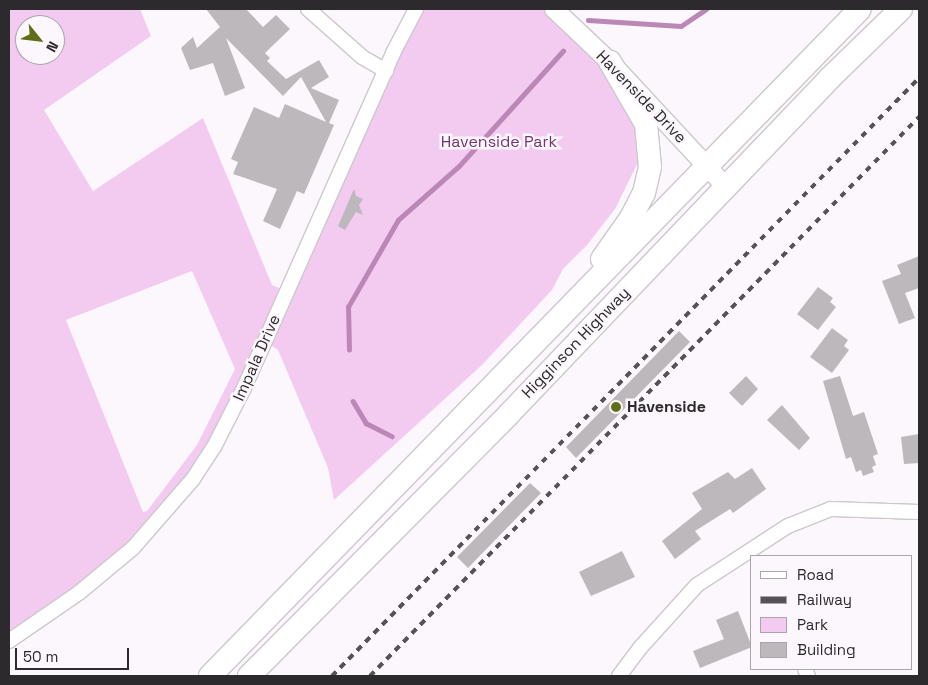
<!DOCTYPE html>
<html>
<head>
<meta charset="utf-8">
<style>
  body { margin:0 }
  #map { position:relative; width:928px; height:685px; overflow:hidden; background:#fcf7fc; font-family:"Space Grotesk",sans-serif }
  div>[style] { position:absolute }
  .green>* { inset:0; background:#f4cbf0 }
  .stream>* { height:4.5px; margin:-2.25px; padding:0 2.25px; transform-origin:2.25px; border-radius:2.25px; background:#bb87b7 }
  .building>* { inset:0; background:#bdb8bc }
  .roads { filter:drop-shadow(1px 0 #cdc8cc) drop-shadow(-1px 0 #cdc8cc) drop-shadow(0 1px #cdc8cc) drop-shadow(0 -1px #cdc8cc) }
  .minor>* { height:14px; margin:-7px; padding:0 7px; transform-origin:7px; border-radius:7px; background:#fff }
  .tertiary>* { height:18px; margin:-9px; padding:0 9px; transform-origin:9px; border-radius:9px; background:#fff }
  .trunk>* { height:22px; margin:-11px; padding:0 11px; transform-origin:11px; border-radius:11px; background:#fff }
  .rail>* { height:4px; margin-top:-2px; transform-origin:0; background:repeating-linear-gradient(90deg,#565356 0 6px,transparent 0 12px) }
  .dots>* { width:14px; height:14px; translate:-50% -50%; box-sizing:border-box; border:2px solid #fcf7fc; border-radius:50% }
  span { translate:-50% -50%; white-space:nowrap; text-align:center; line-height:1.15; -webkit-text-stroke:5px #fcf7fc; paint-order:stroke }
  .street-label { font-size:16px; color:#2c2a2c }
  .park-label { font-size:16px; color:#733470 }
  .poi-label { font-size:16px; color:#2c2a2c; font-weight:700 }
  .left { translate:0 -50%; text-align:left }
  .frame { position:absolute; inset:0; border:10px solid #2c2a2c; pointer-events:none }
  .legend { position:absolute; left:750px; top:555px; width:162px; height:115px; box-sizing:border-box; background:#fcf7fc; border:1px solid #a9a5a9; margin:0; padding:6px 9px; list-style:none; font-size:15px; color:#2c2a2c }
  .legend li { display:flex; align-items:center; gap:10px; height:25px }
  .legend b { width:25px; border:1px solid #a9a5a9 }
  .north { position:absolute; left:15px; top:15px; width:50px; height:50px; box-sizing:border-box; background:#fcf7fc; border:1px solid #a9a5a9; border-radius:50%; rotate:119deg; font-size:14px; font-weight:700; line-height:20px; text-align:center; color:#2c2a2c }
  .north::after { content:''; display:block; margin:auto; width:18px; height:22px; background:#5f6e18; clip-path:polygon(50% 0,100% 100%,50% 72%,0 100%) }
  .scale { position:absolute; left:15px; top:648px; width:114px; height:22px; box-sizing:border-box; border:2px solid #2c2a2c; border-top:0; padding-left:6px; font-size:15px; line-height:18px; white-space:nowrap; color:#2c2a2c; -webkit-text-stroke:4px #fcf7fc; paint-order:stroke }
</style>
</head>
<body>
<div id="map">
  <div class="green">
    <div style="clip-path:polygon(evenodd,9px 9px,140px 9px,151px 36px,44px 110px,93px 191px,203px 118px,272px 285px,286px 291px,416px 9px,553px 9px,608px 62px,648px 142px,615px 209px,587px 245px,563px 269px,552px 290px,482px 365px,334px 500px,328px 468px,278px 350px,264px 341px,214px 446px,132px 548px,9px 640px,9px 9px,25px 25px,55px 25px,55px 55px,25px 55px,25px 25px,9px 9px,192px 271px,235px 369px,197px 445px,147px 511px,143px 512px,66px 320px,192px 271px)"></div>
  </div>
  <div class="stream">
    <div style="left:588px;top:20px;width:93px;rotate:3.7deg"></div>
    <div style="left:681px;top:26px;width:30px;rotate:-34deg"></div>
    <div style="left:349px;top:350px;width:43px;rotate:-91.3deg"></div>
    <div style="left:348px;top:307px;width:100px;rotate:-60.1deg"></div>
    <div style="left:398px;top:220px;width:81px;rotate:-41.5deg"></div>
    <div style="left:459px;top:166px;width:155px;rotate:-47.9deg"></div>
    <div style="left:353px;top:401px;width:26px;rotate:59deg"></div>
    <div style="left:366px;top:423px;width:29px;rotate:27deg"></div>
  </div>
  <div class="building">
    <div style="clip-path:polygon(206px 9px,246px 9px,263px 27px,276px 15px,290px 29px,265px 53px,270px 58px,267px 61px,286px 79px,319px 60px,329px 77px,311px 88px,339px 100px,329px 123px,334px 125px,304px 194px,297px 191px,280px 229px,263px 221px,277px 189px,233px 174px,238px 162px,231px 159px,254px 107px,279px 118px,285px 104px,326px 122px,301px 77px,283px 96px,226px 38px,245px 88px,225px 96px,213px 63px,190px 70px,181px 48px,193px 37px,197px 48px,220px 27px)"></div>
    <div style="clip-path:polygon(354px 189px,356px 196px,363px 199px,359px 205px,363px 215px,356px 212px,345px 230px,338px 226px)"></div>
    <div style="clip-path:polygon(919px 256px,919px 288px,905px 293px,915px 318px,899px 324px,882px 281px,901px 274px,897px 265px)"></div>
    <div style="clip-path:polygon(818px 287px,833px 298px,830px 302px,836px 307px,818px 330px,797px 314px)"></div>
    <div style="clip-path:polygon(832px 328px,848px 340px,844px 346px,849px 350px,832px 373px,810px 357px)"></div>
    <div style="clip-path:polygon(679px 331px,690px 342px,576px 458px,566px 447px)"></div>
    <div style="clip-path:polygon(746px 376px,758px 389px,742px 406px,729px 393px)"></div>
    <div style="clip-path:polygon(840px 376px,853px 416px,864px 412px,878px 454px,873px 456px,876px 465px,872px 467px,874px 472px,863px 476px,861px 470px,856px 472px,851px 457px,846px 459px,823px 381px)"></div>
    <div style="clip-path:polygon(782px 405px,810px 438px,799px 450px,767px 420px)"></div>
    <div style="clip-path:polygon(919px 434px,919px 463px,904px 464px,901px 437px)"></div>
    <div style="clip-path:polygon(752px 468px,766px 489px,733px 513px,730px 509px,695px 531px,701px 539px,675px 559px,662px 541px,702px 509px,692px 493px,728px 472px,735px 479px)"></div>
    <div style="clip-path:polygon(530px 483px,541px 493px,468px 568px,457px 557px)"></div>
    <div style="clip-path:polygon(622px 551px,635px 577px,591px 596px,579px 572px)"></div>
    <div style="clip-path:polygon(738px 611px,752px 647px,700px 668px,693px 651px,724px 639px,716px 620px)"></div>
  </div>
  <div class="roads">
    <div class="minor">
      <div style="left:308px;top:9px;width:72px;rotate:41.6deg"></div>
      <div style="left:362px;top:57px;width:28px;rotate:30deg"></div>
      <div style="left:9px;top:641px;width:86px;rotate:-34.6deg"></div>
      <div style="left:80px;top:592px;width:69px;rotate:-39.7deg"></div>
      <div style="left:133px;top:548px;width:91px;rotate:-49deg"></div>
      <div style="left:193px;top:479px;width:38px;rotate:-57deg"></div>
      <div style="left:214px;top:447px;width:66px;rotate:-63deg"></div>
      <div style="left:244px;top:388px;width:367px;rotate:-66deg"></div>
      <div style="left:393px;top:53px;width:50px;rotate:-62.4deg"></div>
      <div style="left:805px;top:669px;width:8px;rotate:67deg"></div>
      <div style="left:619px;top:676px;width:35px;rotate:-53deg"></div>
      <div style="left:640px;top:648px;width:85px;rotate:-47.9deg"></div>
      <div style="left:697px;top:585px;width:108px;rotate:-33deg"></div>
      <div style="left:788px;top:526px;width:46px;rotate:-21.6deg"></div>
      <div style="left:831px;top:509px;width:88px;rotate:2deg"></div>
    </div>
    <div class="tertiary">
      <div style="left:554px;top:9px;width:77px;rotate:43.4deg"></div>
      <div style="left:610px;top:62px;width:171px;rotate:47.1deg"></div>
    </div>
    <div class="trunk">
      <div style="left:602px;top:259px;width:50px;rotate:-54.7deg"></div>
      <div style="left:631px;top:218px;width:28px;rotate:-63deg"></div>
      <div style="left:644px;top:193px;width:27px;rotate:-77deg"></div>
      <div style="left:650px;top:167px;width:43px;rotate:-95.3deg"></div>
      <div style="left:646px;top:124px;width:72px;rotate:-120.1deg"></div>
      <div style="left:210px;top:676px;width:931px;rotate:-45.74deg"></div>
      <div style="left:249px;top:676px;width:369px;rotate:-45.2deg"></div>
      <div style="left:509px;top:414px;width:465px;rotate:-46.3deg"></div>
      <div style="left:830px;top:78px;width:99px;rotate:-44.2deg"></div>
    </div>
  </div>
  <div class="rail">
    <div style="left:332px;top:676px;width:838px;rotate:-45.53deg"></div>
    <div style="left:370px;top:676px;width:784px;rotate:-45.52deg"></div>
  </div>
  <div class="dots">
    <div style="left:616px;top:407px;background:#5f6e18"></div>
  </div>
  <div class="street-label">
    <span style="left:641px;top:97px;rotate:46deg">Havenside Drive</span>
    <span style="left:576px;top:343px;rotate:-46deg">Higginson Highway</span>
    <span style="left:257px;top:358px;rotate:-66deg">Impala Drive</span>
  </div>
  <div class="park-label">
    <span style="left:499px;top:142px">Havenside Park</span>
  </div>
  <div class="poi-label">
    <span class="left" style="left:627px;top:407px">Havenside</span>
  </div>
  <div class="frame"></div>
  <ul class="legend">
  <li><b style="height:6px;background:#fff"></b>Road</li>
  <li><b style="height:6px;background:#565356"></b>Railway</li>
  <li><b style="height:14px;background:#f4cbf0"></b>Park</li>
  <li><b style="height:14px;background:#bdb8bc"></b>Building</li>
  </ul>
  <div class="north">N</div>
  <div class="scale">50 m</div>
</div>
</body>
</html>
